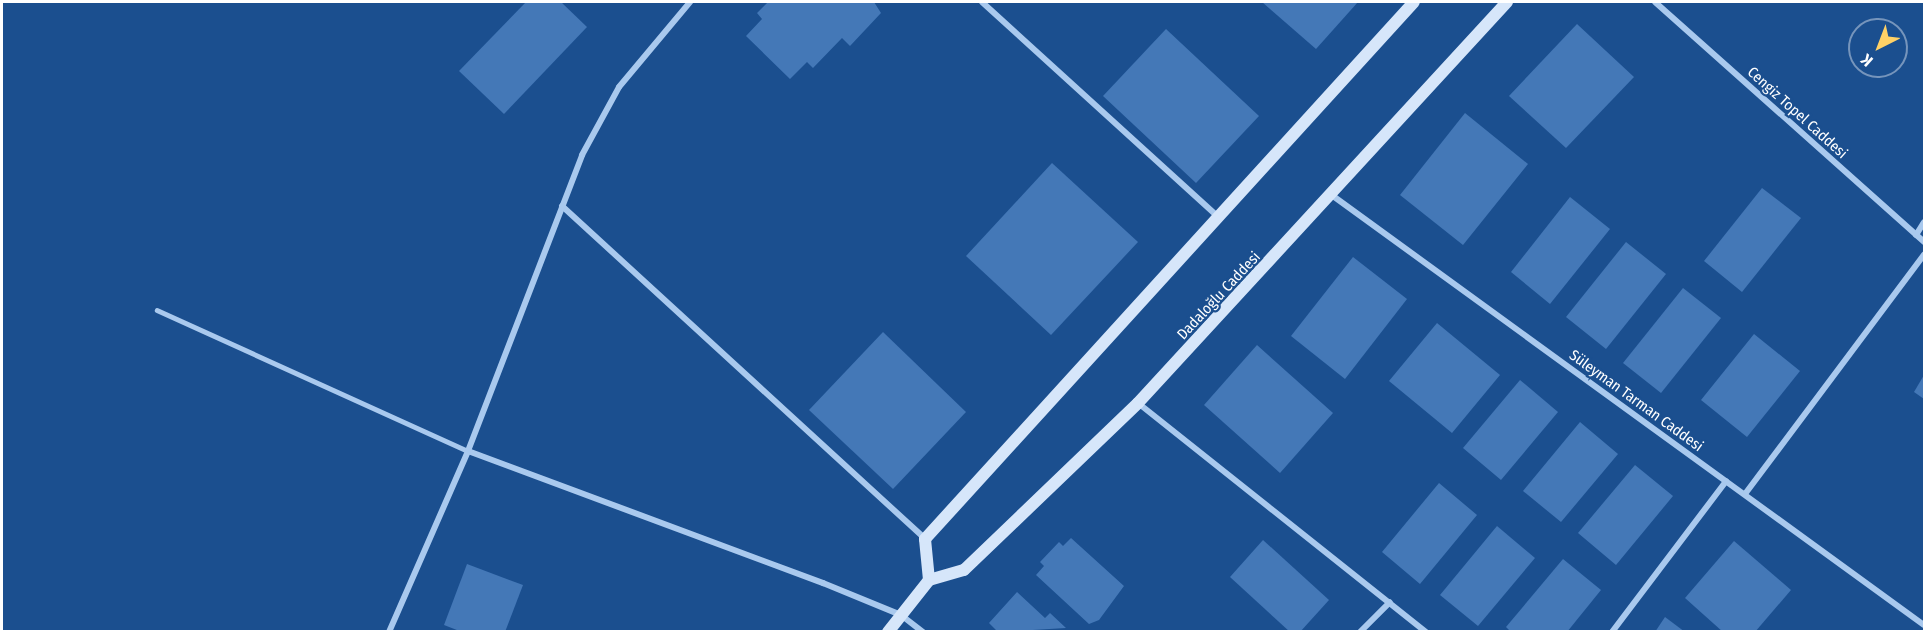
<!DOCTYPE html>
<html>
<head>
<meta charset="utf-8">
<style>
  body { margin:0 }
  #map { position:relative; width:1926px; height:633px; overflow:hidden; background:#1b4f8f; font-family:"Fira Sans Condensed",sans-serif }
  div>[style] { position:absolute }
  .building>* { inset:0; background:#4478b7 }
  .lane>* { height:4.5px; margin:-2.25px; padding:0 2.25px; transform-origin:2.25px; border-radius:2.25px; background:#a9c9ee }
  .street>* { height:6px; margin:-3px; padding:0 3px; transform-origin:3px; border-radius:3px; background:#a9c9ee }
  .secondary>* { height:12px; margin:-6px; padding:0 6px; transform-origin:6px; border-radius:6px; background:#d6e6fa }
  span { translate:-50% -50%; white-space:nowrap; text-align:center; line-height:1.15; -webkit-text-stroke:4.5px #1b4f8f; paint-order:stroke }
  .street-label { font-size:15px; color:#fff }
  .frame { position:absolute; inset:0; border:3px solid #fff; pointer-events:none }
  .north { position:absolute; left:1848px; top:18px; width:60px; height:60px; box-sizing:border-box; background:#1b4f8f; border:2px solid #7695bc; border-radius:50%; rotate:222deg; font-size:16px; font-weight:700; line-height:24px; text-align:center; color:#fff }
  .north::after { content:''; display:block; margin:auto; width:21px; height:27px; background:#ffd166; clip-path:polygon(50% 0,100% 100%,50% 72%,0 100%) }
</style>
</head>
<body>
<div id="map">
  <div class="building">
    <div style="clip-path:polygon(526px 2px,561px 2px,587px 27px,504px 114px,459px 71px)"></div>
    <div style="clip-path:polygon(768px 2px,874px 2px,881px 13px,850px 46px,842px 38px,813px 68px,807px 62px,790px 79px,746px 36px,762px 19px,757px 13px)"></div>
    <div style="clip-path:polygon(1262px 2px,1358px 2px,1316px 49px)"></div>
    <div style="clip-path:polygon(1577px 24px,1634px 77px,1566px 148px,1509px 96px)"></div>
    <div style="clip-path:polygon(1166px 29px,1259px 116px,1196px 183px,1103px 96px)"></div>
    <div style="clip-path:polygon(1465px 113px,1528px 164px,1463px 245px,1400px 195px)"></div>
    <div style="clip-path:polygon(1052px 163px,1138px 242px,1051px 335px,966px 256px)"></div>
    <div style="clip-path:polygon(1762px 188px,1801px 218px,1742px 292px,1704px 261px)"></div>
    <div style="clip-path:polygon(1570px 197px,1610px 229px,1550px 304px,1511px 272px)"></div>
    <div style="clip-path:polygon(1626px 242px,1666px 274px,1606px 349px,1566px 317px)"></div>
    <div style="clip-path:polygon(1353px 257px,1407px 299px,1345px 379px,1291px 336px)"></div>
    <div style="clip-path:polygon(1683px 288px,1721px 318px,1661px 393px,1623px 363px)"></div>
    <div style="clip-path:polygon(1437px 323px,1500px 375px,1452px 433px,1389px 381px)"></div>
    <div style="clip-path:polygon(883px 332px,966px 412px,893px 489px,809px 410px)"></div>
    <div style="clip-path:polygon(1754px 334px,1800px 371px,1747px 437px,1701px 400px)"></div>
    <div style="clip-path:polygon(1257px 345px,1333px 413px,1280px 473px,1204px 405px)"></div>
    <div style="clip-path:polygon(1924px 375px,1924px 399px,1914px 392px)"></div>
    <div style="clip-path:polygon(1520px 380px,1558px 412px,1501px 480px,1463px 448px)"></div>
    <div style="clip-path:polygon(1580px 422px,1618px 454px,1561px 522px,1523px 491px)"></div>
    <div style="clip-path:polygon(1635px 465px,1673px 496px,1616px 565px,1578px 533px)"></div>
    <div style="clip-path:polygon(1439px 483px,1477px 515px,1420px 584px,1382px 552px)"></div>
    <div style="clip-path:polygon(1497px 526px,1535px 558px,1478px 626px,1440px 595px)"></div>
    <div style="clip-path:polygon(1071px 538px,1124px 586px,1099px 620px,1089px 624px,1036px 575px,1044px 566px,1040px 562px,1059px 542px,1063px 546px)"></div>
    <div style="clip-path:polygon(1263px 540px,1329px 600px,1300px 632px,1290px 632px,1230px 577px)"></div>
    <div style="clip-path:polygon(1734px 541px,1791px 590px,1755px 632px,1723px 632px,1685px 598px)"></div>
    <div style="clip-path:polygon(1563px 559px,1601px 590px,1567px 632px,1511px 632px,1506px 627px)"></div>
    <div style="clip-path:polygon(467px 564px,523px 585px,505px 632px,462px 632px,444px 625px)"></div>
    <div style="clip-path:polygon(1017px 592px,1045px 618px,1050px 613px,1066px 628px,998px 632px,989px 623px)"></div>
    <div style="clip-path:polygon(1665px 617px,1685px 632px,1655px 632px)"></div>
  </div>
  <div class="lane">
    <div style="left:157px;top:310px;width:341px;rotate:24.4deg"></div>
  </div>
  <div class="street">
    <div style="left:982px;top:2px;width:321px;rotate:42.3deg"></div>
    <div style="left:1655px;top:2px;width:361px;rotate:41.7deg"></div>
    <div style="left:1333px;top:196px;width:730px;rotate:35.98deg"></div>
    <div style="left:562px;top:206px;width:493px;rotate:42.5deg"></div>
    <div style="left:1916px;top:235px;width:15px;rotate:-58deg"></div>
    <div style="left:1138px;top:403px;width:368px;rotate:38.5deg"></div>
    <div style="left:468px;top:451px;width:379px;rotate:20.4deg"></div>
    <div style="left:823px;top:583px;width:84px;rotate:22.3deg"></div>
    <div style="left:901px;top:615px;width:28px;rotate:38deg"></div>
    <div style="left:1745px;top:494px;width:299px;rotate:-53.2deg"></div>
    <div style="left:389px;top:632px;width:197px;rotate:-66.4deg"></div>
    <div style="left:468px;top:451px;width:317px;rotate:-68.9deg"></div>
    <div style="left:582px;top:155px;width:77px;rotate:-61.4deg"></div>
    <div style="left:619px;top:87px;width:111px;rotate:-50.1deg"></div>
    <div style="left:1360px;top:632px;width:42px;rotate:-45deg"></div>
    <div style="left:1612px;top:632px;width:189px;rotate:-52.9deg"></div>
  </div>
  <div class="secondary">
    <div style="left:929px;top:580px;width:41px;rotate:-95.6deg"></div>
    <div style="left:925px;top:539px;width:726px;rotate:-47.68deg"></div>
    <div style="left:888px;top:632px;width:66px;rotate:-51.7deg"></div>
    <div style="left:929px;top:580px;width:36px;rotate:-16deg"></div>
    <div style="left:964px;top:570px;width:241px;rotate:-43.8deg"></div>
    <div style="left:1138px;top:403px;width:545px;rotate:-47.38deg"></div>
  </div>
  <div class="street-label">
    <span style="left:1797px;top:113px;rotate:42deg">Cengiz Topel Caddesi</span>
    <span style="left:1219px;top:296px;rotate:-47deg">Dadaloğlu Caddesi</span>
    <span style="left:1636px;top:401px;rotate:36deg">Süleyman Tarman Caddesi</span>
  </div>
  <div class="frame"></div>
  <div class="north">K</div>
</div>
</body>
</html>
